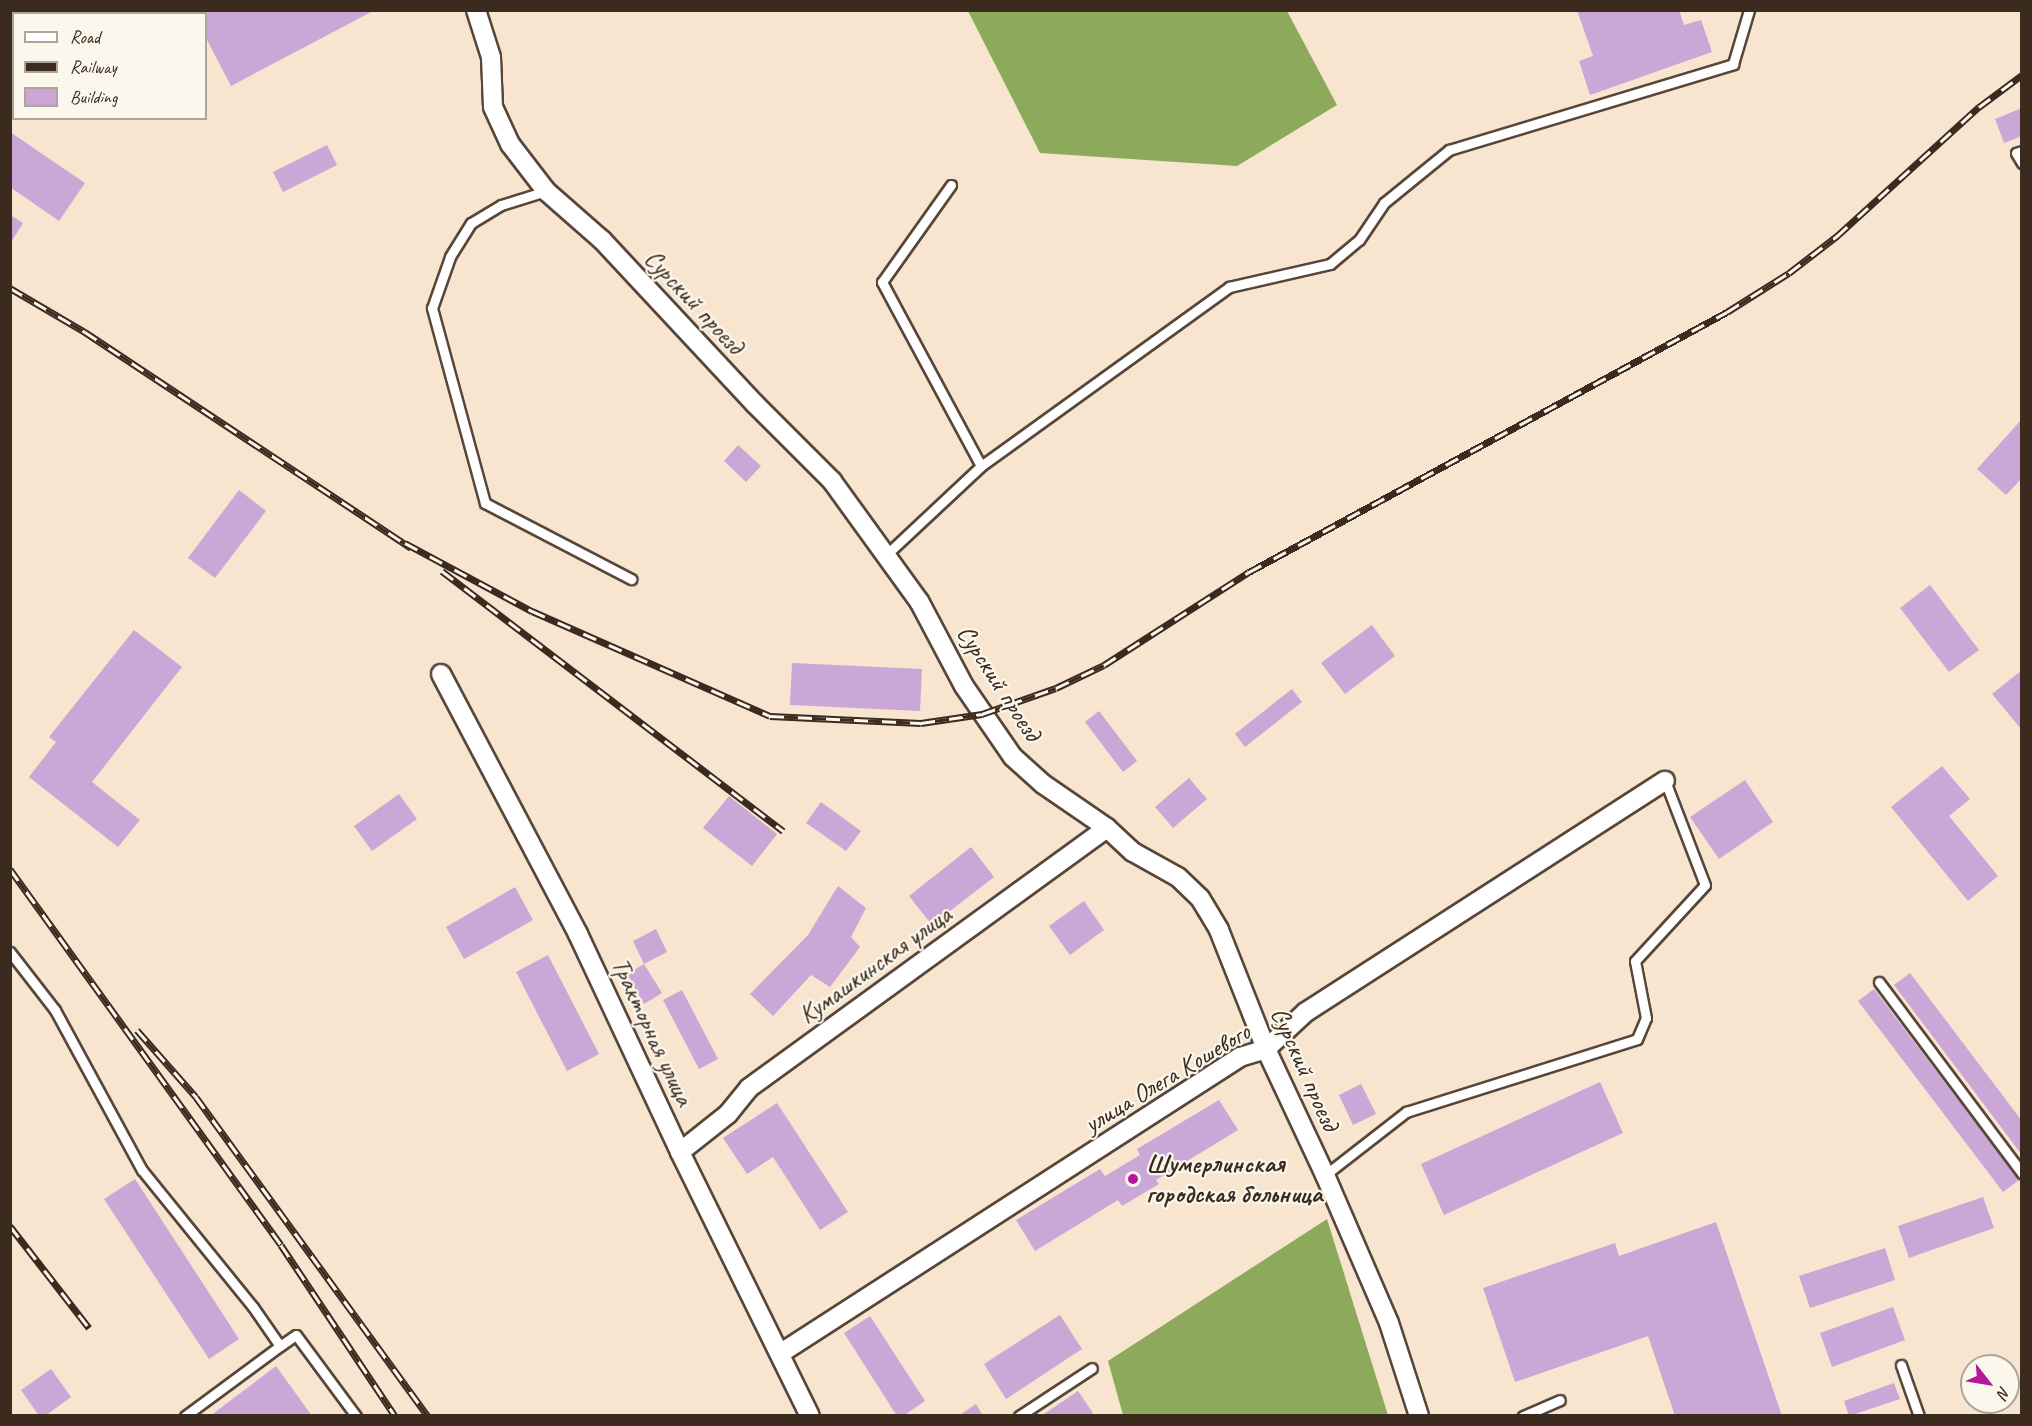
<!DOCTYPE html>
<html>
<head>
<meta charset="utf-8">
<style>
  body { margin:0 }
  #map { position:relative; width:2032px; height:1426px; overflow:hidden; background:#f7e5cf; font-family:Caveat,sans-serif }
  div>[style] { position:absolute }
  .forest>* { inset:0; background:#8da95c }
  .building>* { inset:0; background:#caa7d7 }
  .roads { filter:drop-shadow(2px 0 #574639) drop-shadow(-2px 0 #574639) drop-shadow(0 2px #574639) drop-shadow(0 -2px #574639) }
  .lane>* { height:9px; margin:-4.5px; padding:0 4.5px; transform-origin:4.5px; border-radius:4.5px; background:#fff }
  .street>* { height:18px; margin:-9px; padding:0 9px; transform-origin:9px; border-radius:9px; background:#fff }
  .rail>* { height:7px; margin-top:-3.5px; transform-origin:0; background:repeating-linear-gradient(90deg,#fbf7ec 0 14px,#3b2a1e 0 28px); box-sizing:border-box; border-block:2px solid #3b2a1e }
  .dots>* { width:16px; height:16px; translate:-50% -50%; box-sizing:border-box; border:3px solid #fbf7ec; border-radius:50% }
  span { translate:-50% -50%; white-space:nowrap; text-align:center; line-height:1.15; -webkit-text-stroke:4.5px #fbf7ec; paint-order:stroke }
  .street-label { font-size:26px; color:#3b2a1e }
  .poi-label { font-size:26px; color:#3b2a1e; font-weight:700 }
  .left { translate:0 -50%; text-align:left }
  .frame { position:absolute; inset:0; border:12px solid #3b2a1e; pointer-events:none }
  .legend { position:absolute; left:12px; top:12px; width:195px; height:108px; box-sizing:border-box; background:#fbf7ec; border:2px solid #aea59a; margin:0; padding:8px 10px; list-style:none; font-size:18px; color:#3b2a1e }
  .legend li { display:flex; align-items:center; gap:12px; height:30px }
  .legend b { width:30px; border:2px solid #aea59a }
  .north { position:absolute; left:1960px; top:1354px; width:60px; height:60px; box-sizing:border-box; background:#fbf7ec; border:2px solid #aea59a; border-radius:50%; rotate:121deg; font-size:16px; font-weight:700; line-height:24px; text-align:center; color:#3b2a1e }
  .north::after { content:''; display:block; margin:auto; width:21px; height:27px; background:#b5179e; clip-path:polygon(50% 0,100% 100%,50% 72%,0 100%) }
</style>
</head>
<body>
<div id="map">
  <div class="forest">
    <div style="clip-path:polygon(968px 11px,1287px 11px,1337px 105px,1237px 166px,1040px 153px)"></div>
    <div style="clip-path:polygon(1327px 1219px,1388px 1415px,1123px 1415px,1108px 1361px)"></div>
  </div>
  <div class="building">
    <div style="clip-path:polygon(191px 10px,375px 10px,231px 86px,206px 38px,206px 14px,193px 14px)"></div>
    <div style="clip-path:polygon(1577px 10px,1679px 10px,1684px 25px,1701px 20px,1712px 52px,1590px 95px,1579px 61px,1593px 56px)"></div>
    <div style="clip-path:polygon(2022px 108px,2022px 136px,2004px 143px,1995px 119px)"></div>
    <div style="clip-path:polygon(10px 132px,85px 183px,59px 221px,10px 187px)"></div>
    <div style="clip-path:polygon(327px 145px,337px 165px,283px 192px,273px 172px)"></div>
    <div style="clip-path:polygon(10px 215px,23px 223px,10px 244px)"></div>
    <div style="clip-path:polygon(2022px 419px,2022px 478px,2006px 495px,1977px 469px)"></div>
    <div style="clip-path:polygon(738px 445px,761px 466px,746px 482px,724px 461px)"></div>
    <div style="clip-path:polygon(239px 490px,266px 511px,215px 578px,188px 558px)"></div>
    <div style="clip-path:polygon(1930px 585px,1979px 650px,1949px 672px,1900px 608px)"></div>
    <div style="clip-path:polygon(1372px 625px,1395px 656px,1345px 694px,1321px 663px)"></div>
    <div style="clip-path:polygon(134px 630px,182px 667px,92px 782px,140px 820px,118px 847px,29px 777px,56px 742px,49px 737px)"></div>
    <div style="clip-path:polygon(792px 663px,922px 669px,920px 711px,790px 705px)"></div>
    <div style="clip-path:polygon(2022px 670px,2022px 730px,1992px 694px)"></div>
    <div style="clip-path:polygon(1292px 689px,1302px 702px,1245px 747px,1235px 734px)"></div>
    <div style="clip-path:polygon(1099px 711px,1137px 761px,1123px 772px,1085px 722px)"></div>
    <div style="clip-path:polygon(1942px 766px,1970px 799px,1949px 816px,1998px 876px,1968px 901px,1891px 807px)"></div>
    <div style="clip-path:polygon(1189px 778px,1207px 799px,1173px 828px,1155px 807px)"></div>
    <div style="clip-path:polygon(1745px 780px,1773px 822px,1719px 859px,1690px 817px)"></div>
    <div style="clip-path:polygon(399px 794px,417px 819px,372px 851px,354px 826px)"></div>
    <div style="clip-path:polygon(729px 796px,777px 834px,752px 866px,703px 828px)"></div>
    <div style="clip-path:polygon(821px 802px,861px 831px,846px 851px,806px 823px)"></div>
    <div style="clip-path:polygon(971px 847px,994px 877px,932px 925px,909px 896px)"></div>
    <div style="clip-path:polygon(838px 886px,866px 908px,851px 937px,860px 947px,830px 987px,811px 975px,773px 1016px,750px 994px,808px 935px)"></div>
    <div style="clip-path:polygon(515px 887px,533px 920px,464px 959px,446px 927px)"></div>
    <div style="clip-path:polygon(1084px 901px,1104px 930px,1070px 955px,1049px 926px)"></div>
    <div style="clip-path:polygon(656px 929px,667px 952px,644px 964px,633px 941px)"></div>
    <div style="clip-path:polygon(548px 955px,599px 1054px,567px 1071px,516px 972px)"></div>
    <div style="clip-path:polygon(644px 964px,662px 993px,644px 1004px,627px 974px)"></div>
    <div style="clip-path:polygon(1910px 973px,2022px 1121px,2022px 1155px,1894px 985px)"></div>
    <div style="clip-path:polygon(1874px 989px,2019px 1180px,2003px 1192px,1858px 1001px)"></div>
    <div style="clip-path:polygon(682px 990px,718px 1059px,699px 1069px,663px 1000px)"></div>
    <div style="clip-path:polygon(1600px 1082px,1623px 1133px,1444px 1215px,1421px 1164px)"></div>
    <div style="clip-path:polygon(1361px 1084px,1376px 1114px,1353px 1125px,1339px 1095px)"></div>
    <div style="clip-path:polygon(1219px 1100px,1238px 1130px,1156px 1180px,1159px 1184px,1122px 1206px,1118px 1200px,1035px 1251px,1016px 1220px,1100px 1169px,1105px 1176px,1140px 1155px,1137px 1149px)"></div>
    <div style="clip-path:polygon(777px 1103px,848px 1212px,820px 1230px,773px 1157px,747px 1174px,723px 1138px)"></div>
    <div style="clip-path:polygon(135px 1179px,239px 1339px,209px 1359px,104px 1199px)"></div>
    <div style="clip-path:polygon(1983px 1197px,1994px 1228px,1909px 1258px,1898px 1226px)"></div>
    <div style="clip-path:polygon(1716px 1222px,1782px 1416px,1675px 1416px,1648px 1336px,1515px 1382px,1483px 1288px,1615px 1243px,1619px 1256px)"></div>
    <div style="clip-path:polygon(1885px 1248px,1895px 1280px,1810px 1308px,1799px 1276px)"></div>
    <div style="clip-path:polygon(1893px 1307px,1905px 1340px,1832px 1367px,1820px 1333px)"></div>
    <div style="clip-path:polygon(1060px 1315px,1082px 1349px,1006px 1399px,984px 1364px)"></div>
    <div style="clip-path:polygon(870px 1316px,925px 1401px,903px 1416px,897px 1416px,844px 1333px)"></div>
    <div style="clip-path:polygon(276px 1366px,312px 1416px,210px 1416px)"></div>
    <div style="clip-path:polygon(51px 1369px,71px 1397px,45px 1416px,39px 1416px,21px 1390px)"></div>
    <div style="clip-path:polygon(1894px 1383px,1900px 1399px,1849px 1416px,1844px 1401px)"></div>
    <div style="clip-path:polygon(1078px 1391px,1093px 1413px,1089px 1416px,1041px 1416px)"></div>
    <div style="clip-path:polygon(976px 1404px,983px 1416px,958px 1416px)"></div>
  </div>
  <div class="roads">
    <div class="lane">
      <div style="left:2022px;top:151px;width:6px;rotate:162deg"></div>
      <div style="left:2016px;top:153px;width:12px;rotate:59deg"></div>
      <div style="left:951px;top:185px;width:119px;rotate:125.4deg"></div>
      <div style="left:882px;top:282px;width:209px;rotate:61.7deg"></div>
      <div style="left:546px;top:191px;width:47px;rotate:162.7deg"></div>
      <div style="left:501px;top:205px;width:35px;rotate:149deg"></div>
      <div style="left:471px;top:223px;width:40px;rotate:122deg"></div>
      <div style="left:450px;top:257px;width:54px;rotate:109.4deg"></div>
      <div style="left:432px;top:308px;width:202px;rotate:74.8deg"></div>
      <div style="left:485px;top:503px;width:165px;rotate:27.5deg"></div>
      <div style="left:887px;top:554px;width:129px;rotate:-43.1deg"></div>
      <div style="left:981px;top:466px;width:306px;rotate:-35.8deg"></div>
      <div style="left:1229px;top:287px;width:104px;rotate:-12.8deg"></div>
      <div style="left:1330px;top:264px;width:38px;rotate:-40deg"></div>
      <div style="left:1359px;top:240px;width:45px;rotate:-56deg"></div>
      <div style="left:1384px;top:203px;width:84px;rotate:-39.2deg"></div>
      <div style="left:1449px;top:150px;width:297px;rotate:-16.8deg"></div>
      <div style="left:1733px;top:64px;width:56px;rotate:-73.5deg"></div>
      <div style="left:10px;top:952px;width:73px;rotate:52.2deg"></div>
      <div style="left:55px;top:1010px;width:182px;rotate:61.5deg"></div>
      <div style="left:142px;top:1170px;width:176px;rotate:51deg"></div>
      <div style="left:253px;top:1307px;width:47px;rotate:55.3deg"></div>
      <div style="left:280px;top:1346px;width:19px;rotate:-35deg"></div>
      <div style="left:296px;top:1335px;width:101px;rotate:53.5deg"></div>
      <div style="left:1879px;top:982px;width:239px;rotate:53.2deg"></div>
      <div style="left:1325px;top:1175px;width:103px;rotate:-37.9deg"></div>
      <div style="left:1406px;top:1112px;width:242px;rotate:-17.5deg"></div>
      <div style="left:1637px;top:1039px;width:23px;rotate:-67deg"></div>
      <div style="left:1646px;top:1018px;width:58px;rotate:-100.9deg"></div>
      <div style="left:1635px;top:961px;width:103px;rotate:-47.4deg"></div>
      <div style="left:1705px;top:885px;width:111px;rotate:-111deg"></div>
      <div style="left:1901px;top:1365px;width:54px;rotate:70.6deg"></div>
      <div style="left:185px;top:1416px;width:118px;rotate:-36.4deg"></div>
      <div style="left:1019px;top:1416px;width:87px;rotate:-33.3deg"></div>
      <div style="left:1523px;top:1416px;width:40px;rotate:-23.4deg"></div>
    </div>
    <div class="street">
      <div style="left:476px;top:10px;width:49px;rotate:72.3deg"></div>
      <div style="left:491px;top:57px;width:50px;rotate:87.7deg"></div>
      <div style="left:493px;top:107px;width:41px;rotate:65.3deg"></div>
      <div style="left:510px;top:144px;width:59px;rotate:52.5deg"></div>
      <div style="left:546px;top:191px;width:74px;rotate:41.2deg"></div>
      <div style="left:602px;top:240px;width:224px;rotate:47deg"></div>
      <div style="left:755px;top:404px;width:109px;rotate:45deg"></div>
      <div style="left:832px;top:481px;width:148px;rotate:54.1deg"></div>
      <div style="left:919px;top:601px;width:96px;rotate:62.1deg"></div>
      <div style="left:964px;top:686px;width:86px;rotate:55.4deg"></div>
      <div style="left:1013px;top:757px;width:40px;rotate:42deg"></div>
      <div style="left:1043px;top:784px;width:78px;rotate:34.5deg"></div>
      <div style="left:1107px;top:828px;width:35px;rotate:43deg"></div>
      <div style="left:1133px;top:852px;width:51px;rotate:29.1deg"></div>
      <div style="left:1178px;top:877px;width:30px;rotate:44deg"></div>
      <div style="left:1200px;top:898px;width:37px;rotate:59deg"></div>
      <div style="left:1219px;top:930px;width:128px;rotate:68.4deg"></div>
      <div style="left:1266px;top:1049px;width:139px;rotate:64.9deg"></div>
      <div style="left:1325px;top:1175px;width:161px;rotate:66.6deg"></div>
      <div style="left:1389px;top:1323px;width:98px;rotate:72.1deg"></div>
      <div style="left:441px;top:674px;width:294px;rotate:62.2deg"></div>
      <div style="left:578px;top:934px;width:241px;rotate:64.9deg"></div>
      <div style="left:680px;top:1152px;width:294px;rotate:63.8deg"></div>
      <div style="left:680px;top:1152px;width:61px;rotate:-38.4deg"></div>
      <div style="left:728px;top:1114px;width:33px;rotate:-51deg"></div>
      <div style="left:749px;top:1088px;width:442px;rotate:-36deg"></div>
      <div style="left:781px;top:1353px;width:546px;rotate:-32.82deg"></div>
      <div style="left:1240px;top:1057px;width:27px;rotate:-17deg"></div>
      <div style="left:1266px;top:1049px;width:54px;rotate:-42.8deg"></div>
      <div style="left:1306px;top:1012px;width:427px;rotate:-32.8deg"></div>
    </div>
  </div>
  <div class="rail">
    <div style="left:10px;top:288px;width:87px;rotate:30.4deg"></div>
    <div style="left:85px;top:332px;width:391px;rotate:33.5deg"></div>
    <div style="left:405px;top:543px;width:144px;rotate:28.2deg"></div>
    <div style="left:532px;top:611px;width:260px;rotate:23.8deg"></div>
    <div style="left:770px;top:716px;width:151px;rotate:2.7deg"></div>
    <div style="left:921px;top:723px;width:62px;rotate:-8.4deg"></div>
    <div style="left:982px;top:714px;width:78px;rotate:-19.4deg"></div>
    <div style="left:1056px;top:688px;width:53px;rotate:-25.6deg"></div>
    <div style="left:1104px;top:665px;width:172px;rotate:-32.7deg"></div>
    <div style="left:1249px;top:572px;width:544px;rotate:-28.54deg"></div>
    <div style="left:1727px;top:312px;width:73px;rotate:-32.2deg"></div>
    <div style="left:1789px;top:273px;width:61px;rotate:-37.6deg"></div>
    <div style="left:1837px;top:236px;width:192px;rotate:-42.3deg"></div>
    <div style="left:1979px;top:107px;width:54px;rotate:-36.7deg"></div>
    <div style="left:442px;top:571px;width:429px;rotate:37.3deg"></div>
    <div style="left:10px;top:869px;width:463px;rotate:54.2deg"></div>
    <div style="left:281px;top:1245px;width:206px;rotate:56.3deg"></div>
    <div style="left:137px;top:1030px;width:89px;rotate:48.6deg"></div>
    <div style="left:196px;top:1097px;width:394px;rotate:54deg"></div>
    <div style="left:10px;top:1226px;width:129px;rotate:52.2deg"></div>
  </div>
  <div class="dots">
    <div style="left:1133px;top:1179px;background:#b5179e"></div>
  </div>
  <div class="street-label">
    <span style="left:694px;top:302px;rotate:47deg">Сурский проезд</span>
    <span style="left:999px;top:683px;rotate:57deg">Сурский проезд</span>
    <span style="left:875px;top:965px;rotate:-36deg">Кумашкинская улица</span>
    <span style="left:652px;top:1032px;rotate:65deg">Тракторная улица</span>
    <span style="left:1305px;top:1069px;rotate:66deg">Сурский проезд</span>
    <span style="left:1167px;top:1078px;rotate:-31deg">улица Олега Кошевого</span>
  </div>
  <div class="poi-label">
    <span class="left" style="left:1146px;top:1179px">Шумерлинская<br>городская больница</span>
  </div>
  <div class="frame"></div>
  <ul class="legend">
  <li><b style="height:8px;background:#fff"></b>Road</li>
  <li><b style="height:8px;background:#3b2a1e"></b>Railway</li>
  <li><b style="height:16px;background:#caa7d7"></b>Building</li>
  </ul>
  <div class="north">N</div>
</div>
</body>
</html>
